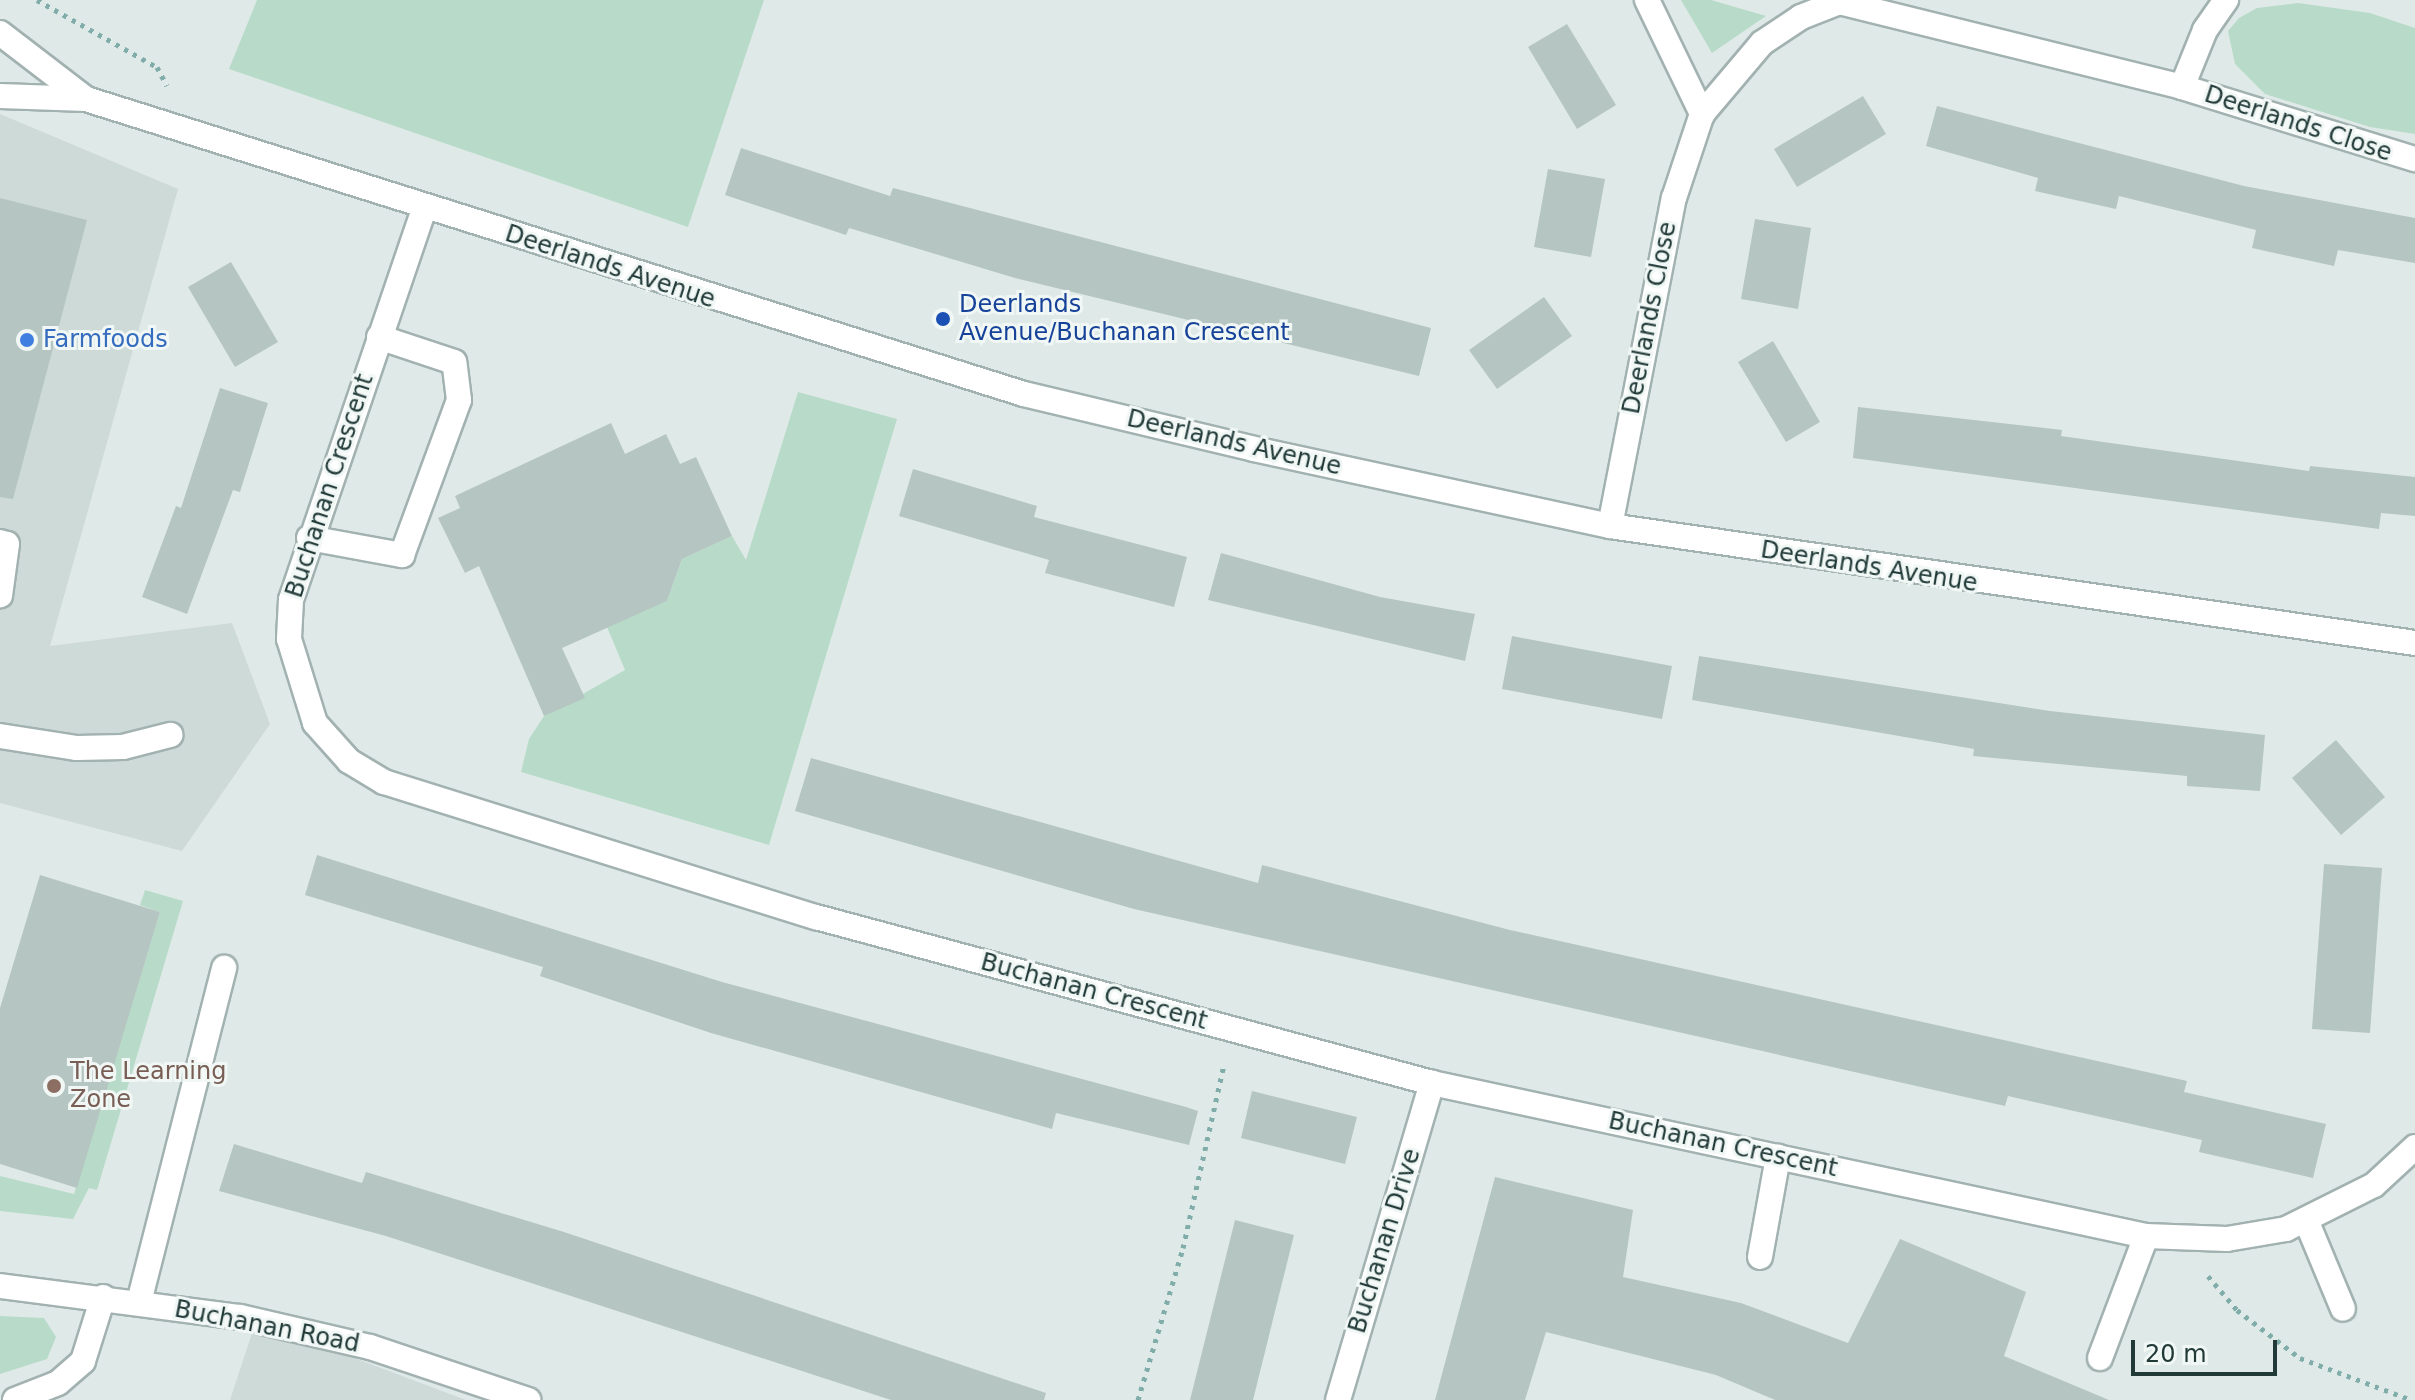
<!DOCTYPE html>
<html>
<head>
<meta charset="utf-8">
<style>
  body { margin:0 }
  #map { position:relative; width:2415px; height:1400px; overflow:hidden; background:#dfeae8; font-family:"DejaVu Sans",sans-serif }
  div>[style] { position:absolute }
  .built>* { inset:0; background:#cedad7 }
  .green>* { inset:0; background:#b8dbc9 }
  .building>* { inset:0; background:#b5c5c1 }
  .path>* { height:5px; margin-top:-2.5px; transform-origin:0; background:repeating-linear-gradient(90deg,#80ada9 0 4px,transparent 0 10px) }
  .roads { filter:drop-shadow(2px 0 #a2b2b0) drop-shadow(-2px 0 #a2b2b0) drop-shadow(0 2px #a2b2b0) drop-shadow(0 -2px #a2b2b0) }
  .minor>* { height:24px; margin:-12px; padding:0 12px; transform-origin:12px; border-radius:12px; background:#fff }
  .dots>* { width:22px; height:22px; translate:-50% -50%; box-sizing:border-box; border:4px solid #f0f7f5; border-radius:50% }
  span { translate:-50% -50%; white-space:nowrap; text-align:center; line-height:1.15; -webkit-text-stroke:6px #f0f7f5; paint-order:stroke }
  .street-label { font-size:24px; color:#213a38 }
  .transit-label { font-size:24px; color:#164399 }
  .left { translate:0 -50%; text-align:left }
  .shop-label { font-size:24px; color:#366cbe }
  .education-label { font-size:24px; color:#785e54 }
  .scale { position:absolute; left:2131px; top:1340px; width:146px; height:36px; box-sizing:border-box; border:4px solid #213a38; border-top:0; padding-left:10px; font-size:24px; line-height:28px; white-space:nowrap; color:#213a38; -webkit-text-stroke:6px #f0f7f5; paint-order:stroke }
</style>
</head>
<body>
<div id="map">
  <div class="built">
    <div style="clip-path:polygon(0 114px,178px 189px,50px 646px,232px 623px,270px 724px,182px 851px,0 803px)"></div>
    <div style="clip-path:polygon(256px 1321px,466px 1400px,230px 1400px)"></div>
  </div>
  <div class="green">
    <div style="clip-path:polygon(257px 0,764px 0,688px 227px,229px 69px)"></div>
    <div style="clip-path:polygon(1681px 0,1711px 0,1766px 16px,1712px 53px)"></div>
    <div style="clip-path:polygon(2298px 3px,2370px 13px,2415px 28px,2415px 134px,2370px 127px,2265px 94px,2235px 64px,2228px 31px,2239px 18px,2257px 8px)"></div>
    <div style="clip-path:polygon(798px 392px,897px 419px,769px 845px,521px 772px,529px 739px,544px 716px,625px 670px,607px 627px,667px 601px,682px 559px,732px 536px,746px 560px)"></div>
    <div style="clip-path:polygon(145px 890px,183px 901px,97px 1190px,89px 1188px,73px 1219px,0 1211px,0 1176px,74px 1194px,160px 912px,140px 905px)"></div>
    <div style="clip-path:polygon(0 1316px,44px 1318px,56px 1337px,47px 1359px,0 1374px)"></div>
  </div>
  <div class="building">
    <div style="clip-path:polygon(1567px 24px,1616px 105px,1577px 129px,1528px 47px)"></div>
    <div style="clip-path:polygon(1863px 96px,1886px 134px,1797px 187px,1774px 149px)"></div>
    <div style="clip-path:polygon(1937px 106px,2244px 186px,2415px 218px,2415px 263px,2338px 250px,2334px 266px,2252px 248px,2256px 230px,2119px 196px,2116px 209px,2035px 191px,2038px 178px,1926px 146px)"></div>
    <div style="clip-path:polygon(741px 148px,890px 196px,893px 188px,1431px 328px,1419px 376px,1015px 278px,849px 228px,846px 235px,725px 195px)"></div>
    <div style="clip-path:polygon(1548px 169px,1605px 179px,1591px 257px,1534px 247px)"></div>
    <div style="clip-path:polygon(0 198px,87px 220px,13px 499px,0 497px)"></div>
    <div style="clip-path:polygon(1755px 219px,1811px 228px,1798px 309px,1741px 299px)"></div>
    <div style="clip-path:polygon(231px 262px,278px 342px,235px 367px,188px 287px)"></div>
    <div style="clip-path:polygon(1544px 297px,1572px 336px,1497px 389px,1469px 350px)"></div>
    <div style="clip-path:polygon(1773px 341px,1820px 422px,1786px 442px,1738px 362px)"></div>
    <div style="clip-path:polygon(220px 388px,268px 403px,240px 492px,233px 490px,187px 614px,142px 597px,176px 506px,181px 508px)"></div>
    <div style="clip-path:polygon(1858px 407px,2062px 430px,2061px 436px,2309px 471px,2310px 466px,2415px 477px,2415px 516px,2381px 513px,2379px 529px,1853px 458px)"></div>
    <div style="clip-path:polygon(611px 423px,625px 454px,666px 434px,680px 464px,696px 457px,732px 536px,682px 559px,667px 601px,562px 648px,585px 698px,544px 716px,479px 566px,465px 573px,438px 518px,460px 508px,455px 496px)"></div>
    <div style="clip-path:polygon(913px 469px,1037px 506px,1034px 517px,1187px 557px,1174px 607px,1045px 573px,1049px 560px,899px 516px)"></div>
    <div style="clip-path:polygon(1221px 553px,1380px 597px,1475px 614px,1465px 661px,1208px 600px)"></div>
    <div style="clip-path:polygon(1512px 636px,1672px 666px,1662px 719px,1502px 689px)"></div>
    <div style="clip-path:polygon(1699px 656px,2050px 711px,2265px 735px,2260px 791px,2187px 786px,2187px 776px,1973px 756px,1974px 749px,1692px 700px)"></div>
    <div style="clip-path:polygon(2336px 740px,2385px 797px,2341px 835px,2292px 778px)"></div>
    <div style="clip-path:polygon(811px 758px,1258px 883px,1262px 865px,1510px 930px,2187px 1081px,2184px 1092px,2326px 1124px,2313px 1178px,2199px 1152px,2202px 1140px,2008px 1096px,2005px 1106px,1134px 909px,795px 811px)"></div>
    <div style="clip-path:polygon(317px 855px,722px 982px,1186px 1107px,1198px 1111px,1189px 1145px,1056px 1113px,1052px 1129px,711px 1033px,540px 976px,543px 967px,305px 895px)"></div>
    <div style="clip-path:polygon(2324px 864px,2382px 868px,2370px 1033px,2312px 1029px)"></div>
    <div style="clip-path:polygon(40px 875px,160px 912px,77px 1188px,0 1164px,0 1008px)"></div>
    <div style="clip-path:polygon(1252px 1091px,1357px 1117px,1345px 1164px,1241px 1138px)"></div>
    <div style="clip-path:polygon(234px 1144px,362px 1183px,366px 1172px,564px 1232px,1046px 1393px,1044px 1400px,891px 1400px,386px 1236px,219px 1191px)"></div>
    <div style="clip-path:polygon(1495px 1177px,1633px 1210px,1623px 1277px,1741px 1303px,1848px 1343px,1900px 1239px,2026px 1292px,2004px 1356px,2109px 1400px,1775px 1400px,1716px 1375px,1546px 1332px,1525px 1400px,1435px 1400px)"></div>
    <div style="clip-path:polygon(1235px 1220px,1294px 1235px,1253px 1400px,1190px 1400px)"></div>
  </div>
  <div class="path">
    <div style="left:37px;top:0;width:137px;rotate:29.2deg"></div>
    <div style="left:157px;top:67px;width:21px;rotate:62deg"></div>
    <div style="left:2208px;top:1276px;width:45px;rotate:49.5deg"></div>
    <div style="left:2237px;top:1310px;width:79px;rotate:37.3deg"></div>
    <div style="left:2300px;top:1358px;width:120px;rotate:20.6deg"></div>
    <div style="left:1138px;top:1400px;width:159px;rotate:-73.5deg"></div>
    <div style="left:1183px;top:1248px;width:189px;rotate:-77.4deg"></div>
  </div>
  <div class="roads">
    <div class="minor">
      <div style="left:1647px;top:0;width:127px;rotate:64.2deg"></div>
      <div style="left:0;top:33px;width:108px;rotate:37.5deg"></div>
      <div style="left:2182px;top:87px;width:61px;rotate:-68deg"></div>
      <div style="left:2205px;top:30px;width:37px;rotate:-55deg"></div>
      <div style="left:0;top:96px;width:86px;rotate:2deg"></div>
      <div style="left:86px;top:99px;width:983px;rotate:17.46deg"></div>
      <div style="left:1024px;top:394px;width:236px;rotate:13.4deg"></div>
      <div style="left:1254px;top:449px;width:364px;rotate:12.2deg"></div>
      <div style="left:1610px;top:526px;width:813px;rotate:8.27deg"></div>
      <div style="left:425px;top:206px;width:416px;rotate:108.8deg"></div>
      <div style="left:291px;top:600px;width:39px;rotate:93deg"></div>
      <div style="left:289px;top:639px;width:88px;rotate:72.8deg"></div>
      <div style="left:315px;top:723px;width:51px;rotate:48.2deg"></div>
      <div style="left:349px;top:761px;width:41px;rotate:31deg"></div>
      <div style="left:384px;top:782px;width:453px;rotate:17.4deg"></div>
      <div style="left:816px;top:917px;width:638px;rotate:15.08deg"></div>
      <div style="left:1432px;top:1083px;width:730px;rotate:12.09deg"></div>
      <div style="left:2146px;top:1236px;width:81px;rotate:2.1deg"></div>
      <div style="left:2227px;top:1239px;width:60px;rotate:-9.6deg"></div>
      <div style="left:2286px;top:1229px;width:98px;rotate:-26.6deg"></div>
      <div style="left:2374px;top:1185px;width:56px;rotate:-42.8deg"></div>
      <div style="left:1610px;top:526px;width:334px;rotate:-79deg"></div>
      <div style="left:1674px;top:198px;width:89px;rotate:-71.6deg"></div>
      <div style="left:1702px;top:114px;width:93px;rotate:-49.8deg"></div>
      <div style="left:1762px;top:43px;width:47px;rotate:-33.7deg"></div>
      <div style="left:1801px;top:17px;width:41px;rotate:-21.5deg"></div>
      <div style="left:1839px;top:2px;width:353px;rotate:13.9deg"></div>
      <div style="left:2182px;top:87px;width:244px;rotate:17.2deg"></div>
      <div style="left:309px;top:538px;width:95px;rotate:10.4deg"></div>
      <div style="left:402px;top:555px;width:165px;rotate:-69.8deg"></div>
      <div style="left:459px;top:400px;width:38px;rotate:-97deg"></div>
      <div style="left:454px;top:362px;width:79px;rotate:-161.6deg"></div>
      <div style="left:0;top:542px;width:7px;rotate:16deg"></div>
      <div style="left:7px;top:544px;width:52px;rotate:97.7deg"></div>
      <div style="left:0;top:736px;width:78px;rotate:8.9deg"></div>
      <div style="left:77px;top:748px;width:46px;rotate:-1.2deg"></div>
      <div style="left:123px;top:747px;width:49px;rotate:-14.3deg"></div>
      <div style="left:2306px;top:1220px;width:96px;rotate:67.4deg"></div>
      <div style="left:1760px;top:1257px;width:102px;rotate:-79.8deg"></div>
      <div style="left:0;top:1286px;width:242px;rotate:7.4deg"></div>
      <div style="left:240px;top:1317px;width:133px;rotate:13deg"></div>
      <div style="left:370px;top:1347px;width:167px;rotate:18.5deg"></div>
      <div style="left:139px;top:1302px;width:345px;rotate:-75.7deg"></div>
      <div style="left:2100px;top:1358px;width:130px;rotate:-69.3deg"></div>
      <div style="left:15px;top:1400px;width:46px;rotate:-21.6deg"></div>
      <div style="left:58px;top:1383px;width:33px;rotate:-41deg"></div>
      <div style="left:83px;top:1361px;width:67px;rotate:-72.6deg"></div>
      <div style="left:1338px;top:1400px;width:331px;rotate:-73.5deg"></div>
    </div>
  </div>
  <div class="dots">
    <div style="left:943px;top:319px;background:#1a4fb4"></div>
    <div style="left:27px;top:340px;background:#3f7fe0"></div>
    <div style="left:54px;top:1086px;background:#8d6e63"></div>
  </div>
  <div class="street-label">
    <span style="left:2298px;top:124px;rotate:18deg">Deerlands Close</span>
    <span style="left:610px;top:267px;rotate:18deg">Deerlands Avenue</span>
    <span style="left:1650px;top:318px;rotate:-79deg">Deerlands Close</span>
    <span style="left:1234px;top:443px;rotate:13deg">Deerlands Avenue</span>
    <span style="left:330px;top:486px;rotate:-72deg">Buchanan Crescent</span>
    <span style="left:1869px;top:567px;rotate:9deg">Deerlands Avenue</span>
    <span style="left:1094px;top:992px;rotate:15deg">Buchanan Crescent</span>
    <span style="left:1723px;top:1145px;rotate:12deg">Buchanan Crescent</span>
    <span style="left:1385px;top:1241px;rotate:-73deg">Buchanan Drive</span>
    <span style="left:267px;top:1327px;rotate:11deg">Buchanan Road</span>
  </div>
  <div class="transit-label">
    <span class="left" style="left:959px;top:319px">Deerlands<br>Avenue/Buchanan Crescent</span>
  </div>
  <div class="shop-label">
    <span class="left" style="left:43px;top:340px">Farmfoods</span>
  </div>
  <div class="education-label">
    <span class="left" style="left:70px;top:1086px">The Learning<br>Zone</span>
  </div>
  <div class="scale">20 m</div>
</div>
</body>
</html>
